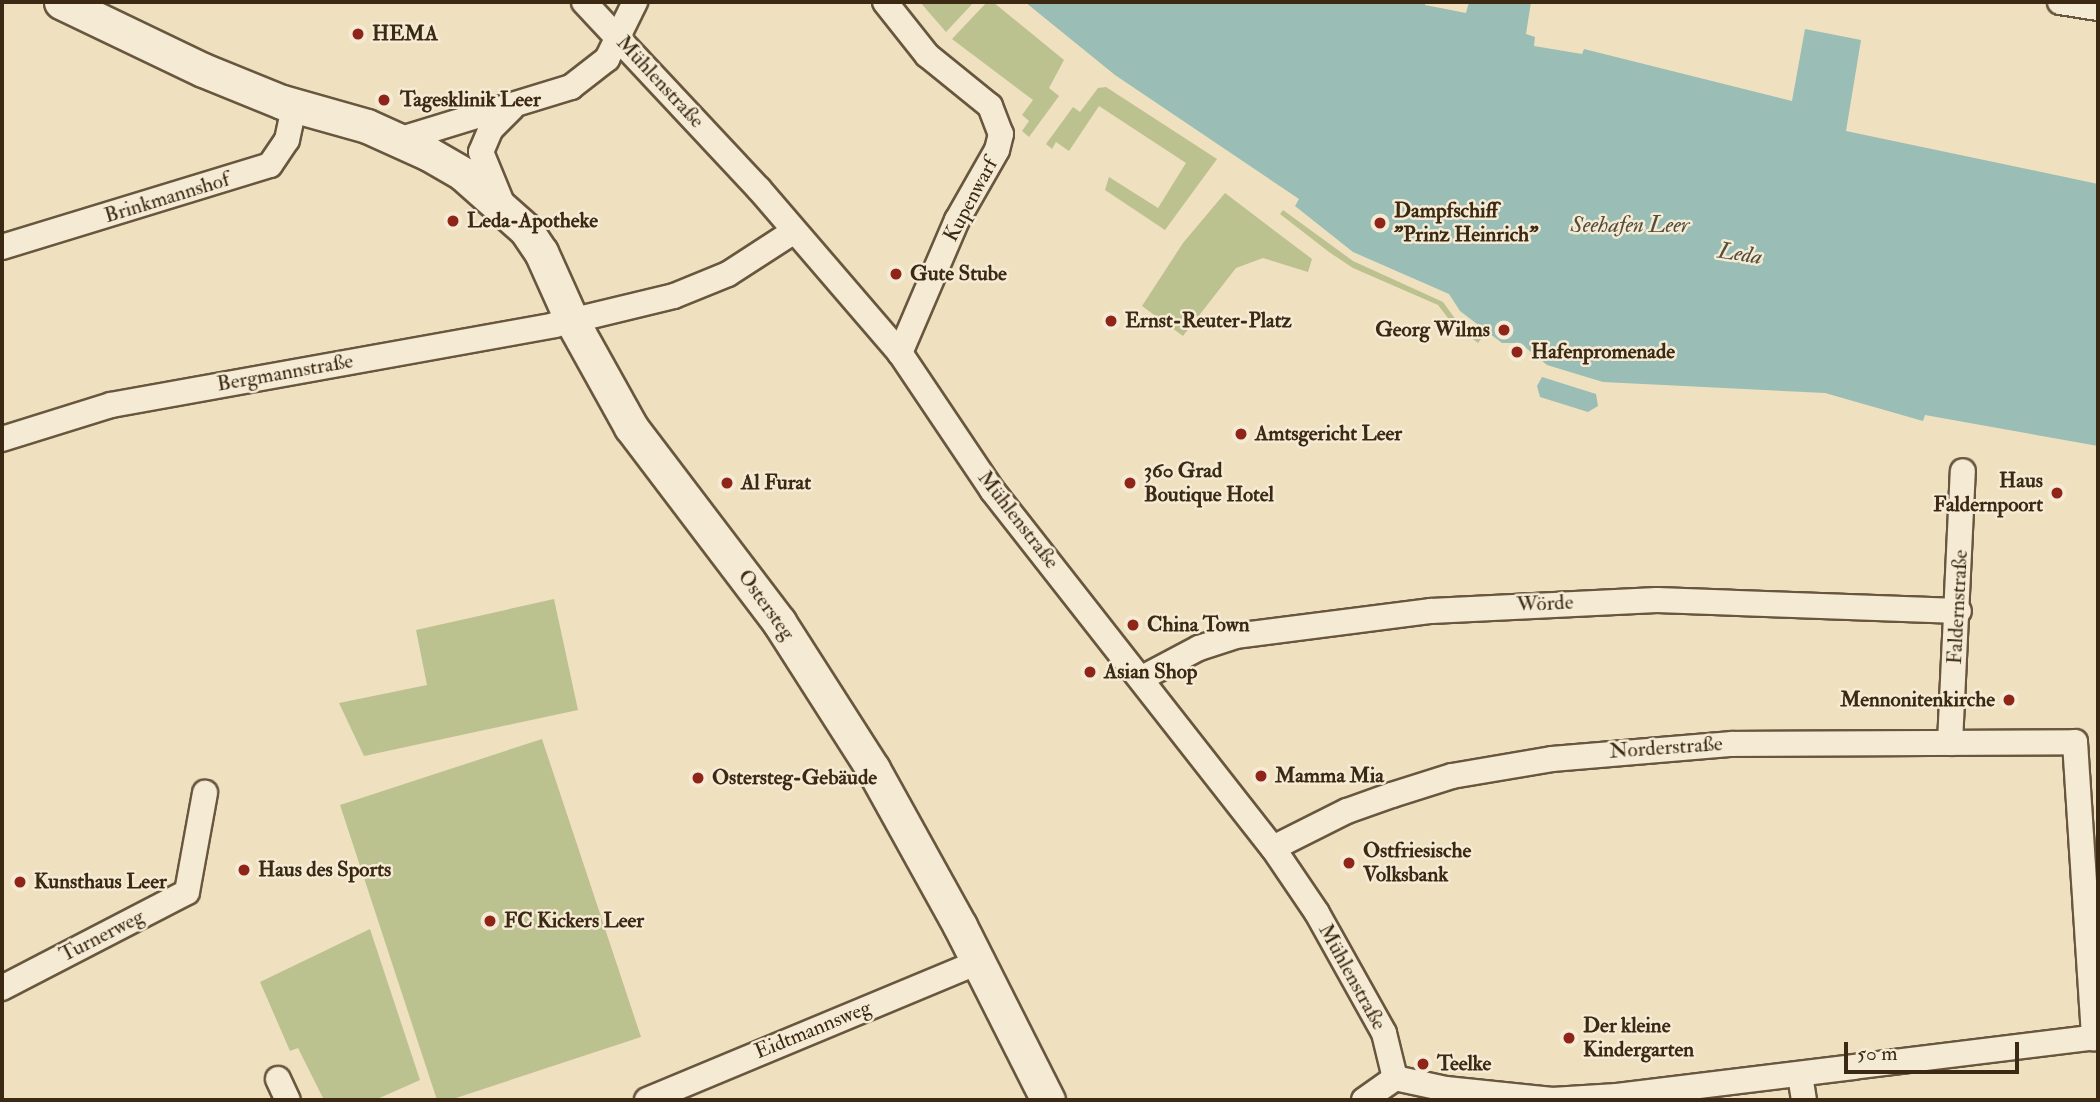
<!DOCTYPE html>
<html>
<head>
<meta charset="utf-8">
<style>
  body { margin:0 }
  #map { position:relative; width:2100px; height:1102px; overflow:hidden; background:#efe0bf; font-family:"IM FELL Double Pica",serif }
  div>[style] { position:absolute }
  .green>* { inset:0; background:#bcc190 }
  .water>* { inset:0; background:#9abdb5 }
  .roads { filter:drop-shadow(2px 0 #68573e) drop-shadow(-2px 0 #68573e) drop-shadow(0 2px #68573e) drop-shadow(0 -2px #68573e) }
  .street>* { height:24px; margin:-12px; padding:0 12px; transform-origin:12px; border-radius:12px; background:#f5ebd5 }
  .secondary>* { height:33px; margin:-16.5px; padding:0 16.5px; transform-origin:16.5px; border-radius:16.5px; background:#f5ebd5 }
  .dots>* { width:19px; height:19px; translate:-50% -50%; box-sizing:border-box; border:4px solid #f5ebd5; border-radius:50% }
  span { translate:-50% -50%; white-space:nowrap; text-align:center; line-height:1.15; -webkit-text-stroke:5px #f5ebd5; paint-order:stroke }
  .poi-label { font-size:21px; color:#3b2913; font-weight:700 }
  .left { translate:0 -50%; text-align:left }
  .right { translate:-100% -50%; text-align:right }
  .street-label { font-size:21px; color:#3b2913 }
  .water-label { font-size:23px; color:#534e3c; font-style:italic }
  .frame { position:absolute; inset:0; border:4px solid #3b2913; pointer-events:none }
  .scale { position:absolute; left:1844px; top:1042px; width:175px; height:32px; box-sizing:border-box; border:4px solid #3b2913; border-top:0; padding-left:9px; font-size:21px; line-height:24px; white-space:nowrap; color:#3b2913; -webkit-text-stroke:5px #f5ebd5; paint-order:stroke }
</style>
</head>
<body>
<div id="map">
  <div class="green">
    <div style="clip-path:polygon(920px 2px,974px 2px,946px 32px)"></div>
    <div style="clip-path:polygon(987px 2px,993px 2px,1064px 60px,1049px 88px,1059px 96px,1029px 137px,1022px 131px,1029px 121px,1022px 115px,1033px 100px,952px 39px)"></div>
    <div style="clip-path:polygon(1106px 87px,1217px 159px,1165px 230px,1105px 190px,1109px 177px,1158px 208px,1186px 163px,1099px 106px,1069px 151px,1056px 142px,1052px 149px,1046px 144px,1073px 107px,1080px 112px,1098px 88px)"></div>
    <div style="clip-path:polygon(1225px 193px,1312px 259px,1308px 272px,1263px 258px,1236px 268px,1183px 336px,1142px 306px,1183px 243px)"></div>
    <div style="clip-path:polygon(1283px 210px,1353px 261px,1443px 302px,1456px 320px,1481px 339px,1478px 343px,1451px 322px,1438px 305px,1353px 268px,1329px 252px,1280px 214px)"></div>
    <div style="clip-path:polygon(554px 599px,578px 710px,364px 756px,339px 703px,427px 685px,416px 630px)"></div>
    <div style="clip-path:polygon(542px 739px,641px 1037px,450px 1100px,437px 1100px,340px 805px)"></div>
    <div style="clip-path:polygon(370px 929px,420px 1080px,375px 1100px,324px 1100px,298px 1048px,290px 1051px,260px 982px)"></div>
  </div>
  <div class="water">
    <div style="clip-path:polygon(1025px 2px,1425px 2px,1425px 5px,1466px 13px,1469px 2px,1531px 2px,1526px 34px,1535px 37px,1534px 46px,1582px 54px,1584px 49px,1792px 101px,1805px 29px,1861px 40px,1846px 131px,2098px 184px,2098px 446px,1925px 415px,1923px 421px,1825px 393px,1603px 382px,1547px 365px,1520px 343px,1502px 343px,1460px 311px,1449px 294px,1353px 252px,1295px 206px,1299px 199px,1115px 75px)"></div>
    <div style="clip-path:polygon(1542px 377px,1596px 394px,1598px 406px,1588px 412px,1540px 397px,1537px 386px)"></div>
  </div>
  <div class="roads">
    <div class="street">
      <div style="left:584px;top:2px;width:256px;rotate:46.9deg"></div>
      <div style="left:759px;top:189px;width:216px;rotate:49.3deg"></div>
      <div style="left:900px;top:353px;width:165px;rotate:56.1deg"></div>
      <div style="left:992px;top:490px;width:455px;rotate:51.9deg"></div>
      <div style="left:1273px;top:848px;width:78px;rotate:55.9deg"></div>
      <div style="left:1317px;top:913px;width:137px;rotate:60.8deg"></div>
      <div style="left:1384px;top:1033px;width:46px;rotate:76.3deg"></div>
      <div style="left:885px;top:2px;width:68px;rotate:51.6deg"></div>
      <div style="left:927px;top:55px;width:81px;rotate:39deg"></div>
      <div style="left:990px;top:106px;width:30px;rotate:69deg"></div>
      <div style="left:1001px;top:134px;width:16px;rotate:104deg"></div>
      <div style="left:997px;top:150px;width:81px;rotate:119.7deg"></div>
      <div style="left:957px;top:220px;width:145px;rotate:113.2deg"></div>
      <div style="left:2060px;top:2px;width:38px;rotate:9deg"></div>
      <div style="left:398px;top:140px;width:181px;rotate:-17deg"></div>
      <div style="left:571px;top:87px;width:46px;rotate:-37.9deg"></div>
      <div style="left:607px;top:59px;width:64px;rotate:-63.8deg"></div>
      <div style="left:502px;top:203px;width:55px;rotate:-112.4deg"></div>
      <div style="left:481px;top:152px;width:25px;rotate:-67deg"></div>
      <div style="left:491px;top:129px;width:30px;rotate:-45deg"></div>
      <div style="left:2px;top:247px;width:280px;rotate:-17deg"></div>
      <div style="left:270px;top:165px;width:30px;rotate:-56deg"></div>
      <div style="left:287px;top:140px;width:35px;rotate:-78deg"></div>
      <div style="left:2px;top:439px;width:114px;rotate:-17.3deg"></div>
      <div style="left:111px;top:405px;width:450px;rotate:-10.2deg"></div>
      <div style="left:554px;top:325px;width:123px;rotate:-13.6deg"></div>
      <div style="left:674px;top:296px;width:58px;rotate:-22.2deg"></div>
      <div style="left:728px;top:274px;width:77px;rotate:-32.9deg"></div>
      <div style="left:1142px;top:678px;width:64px;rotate:-27.8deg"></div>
      <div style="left:1199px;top:648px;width:38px;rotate:-18deg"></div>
      <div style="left:1235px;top:636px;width:198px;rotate:-7.3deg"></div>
      <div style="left:1431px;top:611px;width:226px;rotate:-2.8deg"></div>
      <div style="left:1657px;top:600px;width:302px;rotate:2.1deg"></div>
      <div style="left:1950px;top:743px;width:272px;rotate:-87.3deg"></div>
      <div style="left:1273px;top:848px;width:83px;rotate:-26.6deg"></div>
      <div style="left:1347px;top:811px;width:48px;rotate:-19.6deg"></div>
      <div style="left:1392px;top:795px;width:63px;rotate:-17.6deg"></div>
      <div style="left:1452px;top:776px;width:101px;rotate:-9.6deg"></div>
      <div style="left:1552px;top:759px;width:181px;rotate:-4.8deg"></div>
      <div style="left:1732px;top:744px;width:343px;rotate:-0.3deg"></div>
      <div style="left:2075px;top:742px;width:297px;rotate:86.3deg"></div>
      <div style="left:2px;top:988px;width:208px;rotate:-27.4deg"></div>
      <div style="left:187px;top:892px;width:101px;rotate:-79.7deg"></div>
      <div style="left:1800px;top:1075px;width:25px;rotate:81deg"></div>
      <div style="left:1395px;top:1078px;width:52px;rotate:12.2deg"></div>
      <div style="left:1446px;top:1089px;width:107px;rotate:5.9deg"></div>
      <div style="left:1552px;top:1100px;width:65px;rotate:-3.5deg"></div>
      <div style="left:1617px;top:1096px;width:485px;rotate:-7deg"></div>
      <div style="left:278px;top:1079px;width:23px;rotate:65deg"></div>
      <div style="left:647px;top:1100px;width:360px;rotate:-22.6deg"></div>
      <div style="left:1364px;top:1100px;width:38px;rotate:-35deg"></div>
    </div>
    <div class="secondary">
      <div style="left:61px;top:2px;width:157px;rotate:25.6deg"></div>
      <div style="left:203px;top:70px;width:85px;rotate:22.1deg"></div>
      <div style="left:282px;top:102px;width:88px;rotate:15.8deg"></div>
      <div style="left:367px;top:126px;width:68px;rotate:24.3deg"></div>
      <div style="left:429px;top:154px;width:39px;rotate:30deg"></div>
      <div style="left:463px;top:174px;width:84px;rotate:41.6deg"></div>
      <div style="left:526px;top:230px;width:27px;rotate:56deg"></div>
      <div style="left:541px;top:252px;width:76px;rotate:65.8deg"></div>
      <div style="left:572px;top:321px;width:121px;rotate:60.9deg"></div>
      <div style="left:631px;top:427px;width:245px;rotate:52.8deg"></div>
      <div style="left:779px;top:622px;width:174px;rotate:57.4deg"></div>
      <div style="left:873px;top:769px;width:179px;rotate:61deg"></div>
      <div style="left:960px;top:926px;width:195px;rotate:63.2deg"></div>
    </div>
  </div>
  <div class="dots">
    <div style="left:358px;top:34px;background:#8f2418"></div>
    <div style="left:384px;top:100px;background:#8f2418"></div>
    <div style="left:453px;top:221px;background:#8f2418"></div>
    <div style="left:1380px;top:223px;background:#8f2418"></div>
    <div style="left:896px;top:274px;background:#8f2418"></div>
    <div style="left:1111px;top:321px;background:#8f2418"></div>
    <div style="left:1504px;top:330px;background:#8f2418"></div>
    <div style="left:1517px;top:352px;background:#8f2418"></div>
    <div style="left:1241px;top:434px;background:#8f2418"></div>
    <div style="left:727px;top:483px;background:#8f2418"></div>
    <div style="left:1130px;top:483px;background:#8f2418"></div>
    <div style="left:2057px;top:493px;background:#8f2418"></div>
    <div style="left:1133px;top:625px;background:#8f2418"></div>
    <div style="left:1090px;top:672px;background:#8f2418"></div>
    <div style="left:2009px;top:700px;background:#8f2418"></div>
    <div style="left:1261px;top:776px;background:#8f2418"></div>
    <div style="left:698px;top:778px;background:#8f2418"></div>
    <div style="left:1349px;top:863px;background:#8f2418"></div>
    <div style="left:244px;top:870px;background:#8f2418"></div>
    <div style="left:20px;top:882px;background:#8f2418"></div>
    <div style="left:490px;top:921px;background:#8f2418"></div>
    <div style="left:1569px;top:1038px;background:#8f2418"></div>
    <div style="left:1423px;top:1064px;background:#8f2418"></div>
  </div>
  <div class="poi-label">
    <span class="left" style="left:372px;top:34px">HEMA</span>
    <span class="left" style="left:400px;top:100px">Tagesklinik Leer</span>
    <span class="left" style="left:1394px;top:223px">Dampfschiff<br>"Prinz Heinrich"</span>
    <span class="left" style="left:467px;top:221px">Leda-Apotheke</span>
    <span class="left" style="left:910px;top:274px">Gute Stube</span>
    <span class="left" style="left:1125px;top:321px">Ernst-Reuter-Platz</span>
    <span class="right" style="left:1490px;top:330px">Georg Wilms</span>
    <span class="left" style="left:1531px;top:352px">Hafenpromenade</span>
    <span class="left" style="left:1255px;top:434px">Amtsgericht Leer</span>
    <span class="left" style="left:1144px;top:483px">360 Grad<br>Boutique Hotel</span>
    <span class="right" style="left:2043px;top:493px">Haus<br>Faldernpoort</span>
    <span class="left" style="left:741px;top:483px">Al Furat</span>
    <span class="left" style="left:1147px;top:625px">China Town</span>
    <span class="left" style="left:1104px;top:672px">Asian Shop</span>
    <span class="right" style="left:1995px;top:700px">Mennonitenkirche</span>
    <span class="left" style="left:1275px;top:776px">Mamma Mia</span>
    <span class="left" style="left:712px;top:778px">Ostersteg-Gebäude</span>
    <span class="left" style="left:1363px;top:863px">Ostfriesische<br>Volksbank</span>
    <span class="left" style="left:258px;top:870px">Haus des Sports</span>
    <span class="left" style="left:34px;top:882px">Kunsthaus Leer</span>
    <span class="left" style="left:504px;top:921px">FC Kickers Leer</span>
    <span class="left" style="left:1583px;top:1038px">Der kleine<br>Kindergarten</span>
    <span class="left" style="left:1437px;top:1064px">Teelke</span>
  </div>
  <div class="street-label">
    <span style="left:660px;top:82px;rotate:47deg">Mühlenstraße</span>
    <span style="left:167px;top:198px;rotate:-17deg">Brinkmannshof</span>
    <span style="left:971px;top:200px;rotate:-62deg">Kupenwarf</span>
    <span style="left:285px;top:373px;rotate:-10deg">Bergmannstraße</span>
    <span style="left:1018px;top:520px;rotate:52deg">Mühlenstraße</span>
    <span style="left:1545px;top:604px;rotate:-3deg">Wörde</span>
    <span style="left:766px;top:605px;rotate:54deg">Ostersteg</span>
    <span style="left:1958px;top:607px;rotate:-87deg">Faldernstraße</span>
    <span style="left:1666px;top:748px;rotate:-4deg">Norderstraße</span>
    <span style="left:102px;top:936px;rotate:-27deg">Turnerweg</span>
    <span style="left:1352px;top:977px;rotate:61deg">Mühlenstraße</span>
    <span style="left:813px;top:1030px;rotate:-22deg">Eidtmannsweg</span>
  </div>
  <div class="water-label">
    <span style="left:1630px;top:225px">Seehafen Leer</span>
    <span style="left:1740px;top:254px;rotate:9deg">Leda</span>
  </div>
  <div class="frame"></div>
  <div class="scale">50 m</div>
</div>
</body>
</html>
